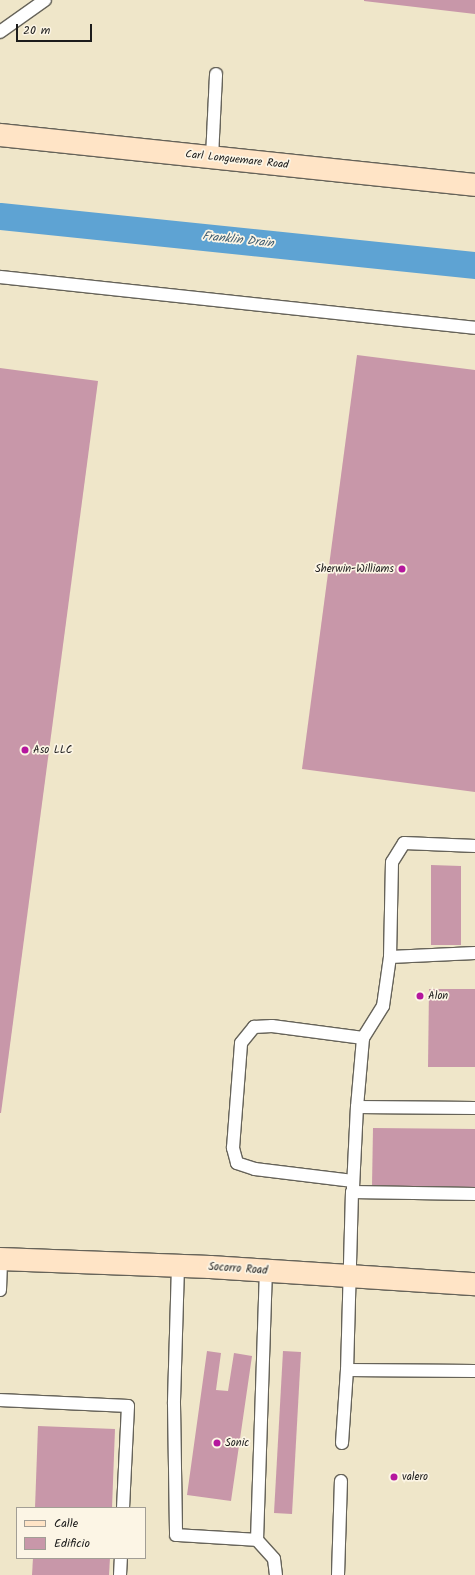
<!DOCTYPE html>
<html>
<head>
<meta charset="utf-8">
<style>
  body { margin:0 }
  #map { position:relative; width:475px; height:1575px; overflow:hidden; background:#efe6c9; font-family:Kalam,sans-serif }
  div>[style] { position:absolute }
  .canal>* { height:27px; margin:-13.5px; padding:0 13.5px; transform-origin:13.5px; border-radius:13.5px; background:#5ea3d3 }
  .building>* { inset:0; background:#c897a9 }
  .roads { filter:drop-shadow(1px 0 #666359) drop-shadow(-1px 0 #666359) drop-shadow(0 1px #666359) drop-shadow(0 -1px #666359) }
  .lane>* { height:12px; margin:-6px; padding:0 6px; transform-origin:6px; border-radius:6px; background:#fff }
  .secondary>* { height:22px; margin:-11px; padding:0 11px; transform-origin:11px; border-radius:11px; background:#ffe4c6 }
  .dots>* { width:11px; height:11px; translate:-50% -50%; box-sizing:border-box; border:2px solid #fcf5e5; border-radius:50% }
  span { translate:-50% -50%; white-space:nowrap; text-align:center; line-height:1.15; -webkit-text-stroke:3.5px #fcf5e5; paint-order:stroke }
  .street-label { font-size:11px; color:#1c1c1c }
  .poi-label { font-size:11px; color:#1c1c1c }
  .right { translate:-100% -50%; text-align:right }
  .left { translate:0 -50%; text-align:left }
  .water-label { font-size:12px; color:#3a596e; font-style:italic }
  .legend { position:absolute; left:16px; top:1507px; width:130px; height:52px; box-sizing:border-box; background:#fcf5e5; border:1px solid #a29e95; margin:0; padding:5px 7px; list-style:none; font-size:12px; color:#1c1c1c }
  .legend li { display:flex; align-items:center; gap:8px; height:20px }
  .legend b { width:20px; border:1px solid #a29e95 }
  .scale { position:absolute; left:16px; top:24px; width:76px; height:18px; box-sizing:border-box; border:2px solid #1c1c1c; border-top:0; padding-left:5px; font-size:12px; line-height:14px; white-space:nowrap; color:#1c1c1c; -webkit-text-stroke:3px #fcf5e5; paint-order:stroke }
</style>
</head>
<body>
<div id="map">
  <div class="canal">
    <div style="left:0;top:216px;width:478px;rotate:5.9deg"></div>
  </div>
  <div class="building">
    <div style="clip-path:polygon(364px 0,475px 0,475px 14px,364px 1px)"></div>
    <div style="clip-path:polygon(357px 355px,475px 370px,475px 792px,302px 769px)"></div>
    <div style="clip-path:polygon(0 368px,98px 381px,1px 1113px,0 1113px)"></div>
    <div style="clip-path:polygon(431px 865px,461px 866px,461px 945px,431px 945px)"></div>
    <div style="clip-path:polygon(429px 989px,475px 989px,475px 1067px,428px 1067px)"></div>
    <div style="clip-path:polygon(373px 1128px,475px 1129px,475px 1187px,372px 1186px)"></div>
    <div style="clip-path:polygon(207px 1351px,221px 1353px,216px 1390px,228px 1391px,234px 1353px,252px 1356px,231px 1501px,187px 1495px)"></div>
    <div style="clip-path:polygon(283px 1351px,301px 1352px,292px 1514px,274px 1513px)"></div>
    <div style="clip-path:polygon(38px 1426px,115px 1429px,112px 1508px,35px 1508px)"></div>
    <div style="clip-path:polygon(33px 1558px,110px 1558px,109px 1575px,32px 1575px)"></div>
  </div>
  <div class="roads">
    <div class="lane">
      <div style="left:0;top:32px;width:55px;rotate:-35.4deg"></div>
      <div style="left:212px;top:157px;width:83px;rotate:-87.2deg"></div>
      <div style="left:0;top:277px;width:478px;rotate:6.1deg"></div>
      <div style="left:475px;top:846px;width:71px;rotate:-177.6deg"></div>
      <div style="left:404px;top:843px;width:22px;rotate:122deg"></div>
      <div style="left:392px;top:862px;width:95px;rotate:91.2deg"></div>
      <div style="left:390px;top:957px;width:85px;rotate:-2.7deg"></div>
      <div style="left:357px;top:1107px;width:69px;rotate:-85deg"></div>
      <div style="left:363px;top:1038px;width:38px;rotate:-58deg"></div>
      <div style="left:383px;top:1006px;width:49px;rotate:-81.9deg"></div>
      <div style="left:353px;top:1181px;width:99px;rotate:-173deg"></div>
      <div style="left:255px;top:1169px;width:19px;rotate:-162deg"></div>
      <div style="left:237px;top:1163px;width:16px;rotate:-105deg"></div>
      <div style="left:233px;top:1148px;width:105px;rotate:-85.6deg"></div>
      <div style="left:241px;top:1043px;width:21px;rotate:-51deg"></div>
      <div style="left:254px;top:1027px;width:18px;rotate:-3deg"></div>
      <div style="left:272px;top:1026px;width:92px;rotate:7.5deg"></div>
      <div style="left:353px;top:1188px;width:81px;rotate:-87.2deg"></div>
      <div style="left:357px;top:1107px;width:118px;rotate:0.5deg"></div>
      <div style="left:475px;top:1194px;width:123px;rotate:-179.1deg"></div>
      <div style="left:352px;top:1192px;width:178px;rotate:91.6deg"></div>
      <div style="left:347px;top:1370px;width:128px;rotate:0.4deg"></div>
      <div style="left:178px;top:1266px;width:138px;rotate:91.7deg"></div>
      <div style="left:174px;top:1404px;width:131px;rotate:89.1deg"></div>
      <div style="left:176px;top:1535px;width:81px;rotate:3.5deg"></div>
      <div style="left:257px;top:1540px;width:269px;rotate:-88.1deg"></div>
      <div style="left:0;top:1290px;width:31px;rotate:-88deg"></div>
      <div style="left:0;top:1400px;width:128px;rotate:2.7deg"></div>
      <div style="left:128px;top:1406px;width:102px;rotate:92.8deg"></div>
      <div style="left:342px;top:1443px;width:73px;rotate:-86.1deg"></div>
      <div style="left:257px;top:1540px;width:25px;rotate:48deg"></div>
      <div style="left:274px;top:1559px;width:16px;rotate:83deg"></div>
      <div style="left:120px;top:1575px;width:17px;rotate:-87deg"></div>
      <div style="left:338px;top:1575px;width:94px;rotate:-88.2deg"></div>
    </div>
    <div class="secondary">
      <div style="left:0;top:135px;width:478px;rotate:6deg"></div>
      <div style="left:0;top:1259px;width:210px;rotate:2.2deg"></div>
      <div style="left:210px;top:1267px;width:266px;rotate:3.7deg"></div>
    </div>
  </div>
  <div class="dots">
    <div style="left:402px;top:569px;background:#b5179e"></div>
    <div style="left:25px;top:750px;background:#b5179e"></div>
    <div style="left:420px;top:996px;background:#b5179e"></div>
    <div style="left:217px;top:1443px;background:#b5179e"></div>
    <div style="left:394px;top:1477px;background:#b5179e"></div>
  </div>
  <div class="street-label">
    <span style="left:237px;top:160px;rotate:6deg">Carl Longuemare Road</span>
    <span style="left:238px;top:1269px;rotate:4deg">Socorro Road</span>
  </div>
  <div class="poi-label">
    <span class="right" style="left:394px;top:569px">Sherwin-Williams</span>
    <span class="left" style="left:33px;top:750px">Aso LLC</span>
    <span class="left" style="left:428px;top:996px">Alon</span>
    <span class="left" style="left:225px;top:1443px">Sonic</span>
    <span class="left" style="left:402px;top:1477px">valero</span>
  </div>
  <div class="water-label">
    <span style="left:238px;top:240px;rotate:6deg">Franklin Drain</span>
  </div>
  <ul class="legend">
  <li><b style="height:5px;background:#ffe4c6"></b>Calle</li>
  <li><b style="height:11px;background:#c897a9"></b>Edificio</li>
  </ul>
  <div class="scale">20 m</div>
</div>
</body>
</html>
